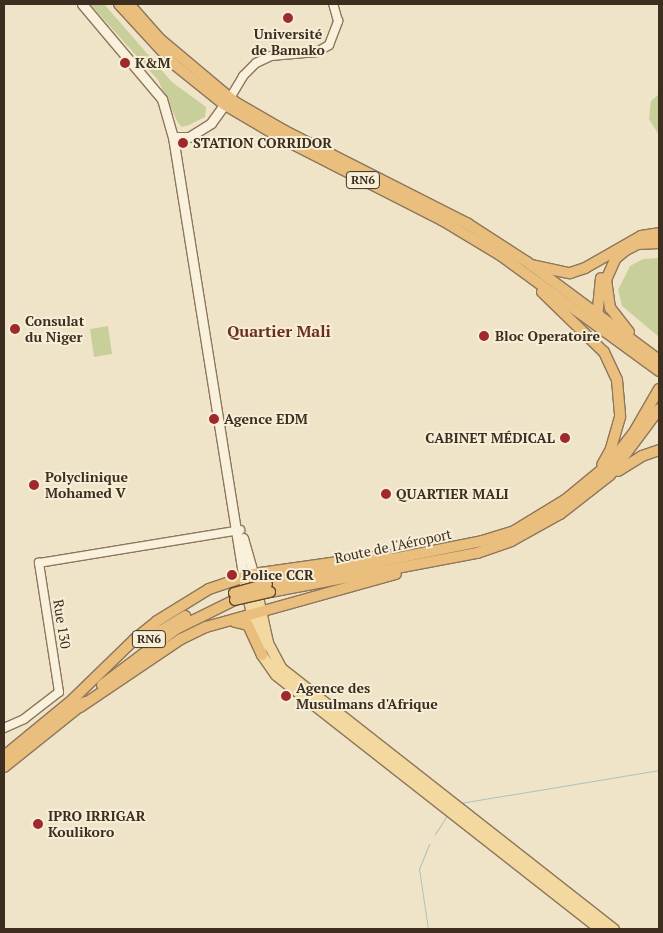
<!DOCTYPE html>
<html>
<head>
<meta charset="utf-8">
<style>
  body { margin:0 }
  #map { position:relative; width:663px; height:933px; overflow:hidden; background:#f0e4c8; font-family:"PT Serif",serif }
  div>[style] { position:absolute }
  .green>* { inset:0; background:#c9cf9b }
  .stream>* { height:1px; margin:-0.5px; padding:0 0.5px; transform-origin:0.5px; border-radius:0.5px; background:#a9c4bc }
  .roads { filter:drop-shadow(1px 0 #8d765c) drop-shadow(-1px 0 #8d765c) drop-shadow(0 1px #8d765c) drop-shadow(0 -1px #8d765c) }
  .tertiary>* { height:8px; margin:-4px; padding:0 4px; transform-origin:4px; border-radius:4px; background:#faf1dc }
  .secondary>* { height:9px; margin:-4.5px; padding:0 4.5px; transform-origin:4.5px; border-radius:4.5px; background:#faf1dc }
  .primary>* { height:10px; margin:-5px; padding:0 5px; transform-origin:5px; border-radius:5px; background:#f3d9a0 }
  .trunk>* { height:10px; margin:-5px; padding:0 5px; transform-origin:5px; border-radius:5px; background:#eabe7c }
  .bridges { filter:drop-shadow(1px 0 #5b4430) drop-shadow(-1px 0 #5b4430) drop-shadow(0 1px #5b4430) drop-shadow(0 -1px #5b4430) }
  .trunk-bridge>* { height:10px; margin:-5px; padding:0 5px; transform-origin:5px; border-radius:5px; background:#eabe7c }
  .dots>* { width:14px; height:14px; translate:-50% -50%; box-sizing:border-box; border:2px solid #f7eed8; border-radius:50% }
  span { translate:-50% -50%; white-space:nowrap; text-align:center; line-height:1.15; -webkit-text-stroke:4px #f7eed8; paint-order:stroke }
  .shield-label span { padding:1px 4px; background:#f7eed8; border:1px solid; border-radius:4px; -webkit-text-stroke-width:0 }
  .shield-label { font-size:12px; color:#3d2e20; font-weight:700 }
  .poi-label { font-size:14px; color:#3d2e20; font-weight:700 }
  .left { translate:0 -50%; text-align:left }
  .right { translate:-100% -50%; text-align:right }
  .street-label { font-size:14px; color:#3d2e20 }
  .quarter-label { font-size:16px; color:#6b2e1e; font-weight:700 }
  .frame { position:absolute; inset:0; border:5px solid #3d2e20; pointer-events:none }
</style>
</head>
<body>
<div id="map">
  <div class="green">
    <div style="clip-path:polygon(90px 4px,104px 4px,172px 82px,206px 107px,205px 117px,189px 125px,182px 127px,178px 123px,158px 80px)"></div>
    <div style="clip-path:polygon(659px 94px,659px 135px,649px 119px,651px 101px)"></div>
    <div style="clip-path:polygon(659px 258px,659px 337px,622px 306px,618px 290px,630px 266px,643px 259px)"></div>
    <div style="clip-path:polygon(108px 326px,112px 354px,94px 357px,90px 329px)"></div>
  </div>
  <div class="stream">
    <div style="left:460px;top:803px;width:202px;rotate:-9.4deg"></div>
    <div style="left:435px;top:834px;width:20px;rotate:-57deg"></div>
    <div style="left:428px;top:929px;width:61px;rotate:-98.5deg"></div>
    <div style="left:419px;top:869px;width:27px;rotate:-68deg"></div>
  </div>
  <div class="roads">
    <div class="tertiary">
      <div style="left:230px;top:98px;width:26px;rotate:-59deg"></div>
      <div style="left:243px;top:76px;width:18px;rotate:-45deg"></div>
      <div style="left:256px;top:63px;width:17px;rotate:-25deg"></div>
      <div style="left:271px;top:56px;width:46px;rotate:-5deg"></div>
      <div style="left:317px;top:52px;width:14px;rotate:-30deg"></div>
      <div style="left:329px;top:45px;width:26px;rotate:-69deg"></div>
      <div style="left:338px;top:21px;width:18px;rotate:-106deg"></div>
      <div style="left:4px;top:728px;width:22px;rotate:-24deg"></div>
      <div style="left:24px;top:719px;width:44px;rotate:-37.6deg"></div>
      <div style="left:59px;top:692px;width:131px;rotate:-98.8deg"></div>
      <div style="left:39px;top:563px;width:204px;rotate:-9.3deg"></div>
    </div>
    <div class="secondary">
      <div style="left:82px;top:4px;width:124px;rotate:49.9deg"></div>
      <div style="left:162px;top:99px;width:40px;rotate:74deg"></div>
      <div style="left:173px;top:137px;width:445px;rotate:80.9deg"></div>
      <div style="left:173px;top:137px;width:16px"></div>
      <div style="left:189px;top:137px;width:26px;rotate:-32deg"></div>
      <div style="left:211px;top:123px;width:27px;rotate:-54deg"></div>
      <div style="left:243px;top:538px;width:37px;rotate:74deg"></div>
    </div>
    <div class="primary">
      <div style="left:253px;top:574px;width:71px;rotate:77.7deg"></div>
      <div style="left:268px;top:643px;width:30px;rotate:62deg"></div>
      <div style="left:282px;top:669px;width:422px;rotate:38.1deg"></div>
      <div style="left:243px;top:576px;width:81px;rotate:76.5deg"></div>
      <div style="left:262px;top:655px;width:24px;rotate:55deg"></div>
      <div style="left:276px;top:675px;width:412px;rotate:38.1deg"></div>
    </div>
    <div class="trunk">
      <div style="left:119px;top:4px;width:81px;rotate:47.5deg"></div>
      <div style="left:174px;top:64px;width:65px;rotate:38.8deg"></div>
      <div style="left:225px;top:105px;width:65px;rotate:30.5deg"></div>
      <div style="left:281px;top:138px;width:181px;rotate:27deg"></div>
      <div style="left:442px;top:220px;width:68px;rotate:31.1deg"></div>
      <div style="left:500px;top:255px;width:197px;rotate:36.1deg"></div>
      <div style="left:129px;top:4px;width:47px;rotate:48.5deg"></div>
      <div style="left:160px;top:39px;width:98px;rotate:40deg"></div>
      <div style="left:235px;top:102px;width:58px;rotate:30.1deg"></div>
      <div style="left:285px;top:131px;width:205px;rotate:26.9deg"></div>
      <div style="left:468px;top:224px;width:70px;rotate:32.8deg"></div>
      <div style="left:527px;top:262px;width:164px;rotate:36.6deg"></div>
      <div style="left:531px;top:265px;width:40px;rotate:12deg"></div>
      <div style="left:570px;top:273px;width:16px;rotate:-18deg"></div>
      <div style="left:585px;top:268px;width:64px;rotate:-29.7deg"></div>
      <div style="left:641px;top:236px;width:18px;rotate:-9deg"></div>
      <div style="left:542px;top:292px;width:86px;rotate:44.1deg"></div>
      <div style="left:604px;top:352px;width:31px;rotate:65deg"></div>
      <div style="left:617px;top:380px;width:37px;rotate:85deg"></div>
      <div style="left:620px;top:417px;width:33px;rotate:106deg"></div>
      <div style="left:611px;top:449px;width:18px;rotate:119deg"></div>
      <div style="left:597px;top:318px;width:40px;rotate:-84.3deg"></div>
      <div style="left:629px;top:332px;width:31px;rotate:-128deg"></div>
      <div style="left:610px;top:308px;width:28px;rotate:-98deg"></div>
      <div style="left:606px;top:280px;width:24px;rotate:-66deg"></div>
      <div style="left:616px;top:258px;width:13px;rotate:-39deg"></div>
      <div style="left:626px;top:250px;width:13px;rotate:-27deg"></div>
      <div style="left:638px;top:244px;width:21px;rotate:-3deg"></div>
      <div style="left:618px;top:471px;width:28px;rotate:-32deg"></div>
      <div style="left:642px;top:456px;width:18px;rotate:-19deg"></div>
      <div style="left:267px;top:584px;width:219px;rotate:-11.3deg"></div>
      <div style="left:482px;top:541px;width:34px;rotate:-17deg"></div>
      <div style="left:514px;top:531px;width:60px;rotate:-31.3deg"></div>
      <div style="left:565px;top:500px;width:58px;rotate:-39.4deg"></div>
      <div style="left:610px;top:463px;width:37px;rotate:-52deg"></div>
      <div style="left:633px;top:434px;width:52px;rotate:-60deg"></div>
      <div style="left:270px;top:592px;width:211px;rotate:-10.7deg"></div>
      <div style="left:477px;top:553px;width:36px;rotate:-19deg"></div>
      <div style="left:511px;top:541px;width:56px;rotate:-28.9deg"></div>
      <div style="left:560px;top:514px;width:63px;rotate:-38deg"></div>
      <div style="left:610px;top:475px;width:82px;rotate:-53.4deg"></div>
      <div style="left:235px;top:622px;width:13px;rotate:13deg"></div>
      <div style="left:248px;top:625px;width:33px;rotate:65deg"></div>
      <div style="left:157px;top:633px;width:33px;rotate:-31deg"></div>
      <div style="left:102px;top:685px;width:93px;rotate:-37.1deg"></div>
      <div style="left:176px;top:629px;width:66px;rotate:-26.2deg"></div>
      <div style="left:73px;top:699px;width:86px;rotate:-44.1deg"></div>
      <div style="left:135px;top:639px;width:28px;rotate:-39deg"></div>
      <div style="left:157px;top:621px;width:61px;rotate:-31.6deg"></div>
      <div style="left:209px;top:589px;width:46px;rotate:-18.8deg"></div>
      <div style="left:253px;top:574px;width:136px;rotate:-8deg"></div>
      <div style="left:80px;top:707px;width:122px;rotate:-34deg"></div>
      <div style="left:181px;top:639px;width:28px;rotate:-26deg"></div>
      <div style="left:206px;top:627px;width:197px;rotate:-15.6deg"></div>
      <div style="left:4px;top:756px;width:94px;rotate:-39.4deg"></div>
      <div style="left:4px;top:767px;width:104px;rotate:-38.7deg"></div>
    </div>
  </div>
  <div class="bridges">
    <div class="trunk-bridge">
      <div style="left:234px;top:593px;width:34px;rotate:-15deg"></div>
      <div style="left:235px;top:600px;width:36px;rotate:-13deg"></div>
    </div>
  </div>
  <div class="dots">
    <div style="left:288px;top:18px;background:#9e2a2b"></div>
    <div style="left:125px;top:63px;background:#9e2a2b"></div>
    <div style="left:183px;top:143px;background:#9e2a2b"></div>
    <div style="left:15px;top:329px;background:#9e2a2b"></div>
    <div style="left:484px;top:336px;background:#9e2a2b"></div>
    <div style="left:214px;top:419px;background:#9e2a2b"></div>
    <div style="left:565px;top:438px;background:#9e2a2b"></div>
    <div style="left:34px;top:485px;background:#9e2a2b"></div>
    <div style="left:386px;top:494px;background:#9e2a2b"></div>
    <div style="left:232px;top:575px;background:#9e2a2b"></div>
    <div style="left:286px;top:696px;background:#9e2a2b"></div>
    <div style="left:38px;top:824px;background:#9e2a2b"></div>
  </div>
  <div class="shield-label">
    <span style="left:363px;top:180px">RN6</span>
    <span style="left:149px;top:639px">RN6</span>
  </div>
  <div class="poi-label">
    <span style="left:288px;top:42px">Université<br>de Bamako</span>
    <span class="left" style="left:135px;top:63px">K&amp;M</span>
    <span class="left" style="left:193px;top:143px">STATION CORRIDOR</span>
    <span class="left" style="left:25px;top:329px">Consulat<br>du Niger</span>
    <span class="left" style="left:495px;top:336px">Bloc Operatoire</span>
    <span class="left" style="left:224px;top:419px">Agence EDM</span>
    <span class="right" style="left:555px;top:438px">CABINET MÉDICAL</span>
    <span class="left" style="left:45px;top:485px">Polyclinique<br>Mohamed V</span>
    <span class="left" style="left:396px;top:494px">QUARTIER MALI</span>
    <span class="left" style="left:242px;top:575px">Police CCR</span>
    <span class="left" style="left:296px;top:696px">Agence des<br>Musulmans d'Afrique</span>
    <span class="left" style="left:48px;top:824px">IPRO IRRIGAR<br>Koulikoro</span>
  </div>
  <div class="street-label">
    <span style="left:393px;top:546px;rotate:-12deg">Route de l'Aéroport</span>
    <span style="left:62px;top:624px;rotate:81deg">Rue 130</span>
  </div>
  <div class="quarter-label">
    <span style="left:279px;top:331px">Quartier Mali</span>
  </div>
  <div class="frame"></div>
</div>
</body>
</html>
